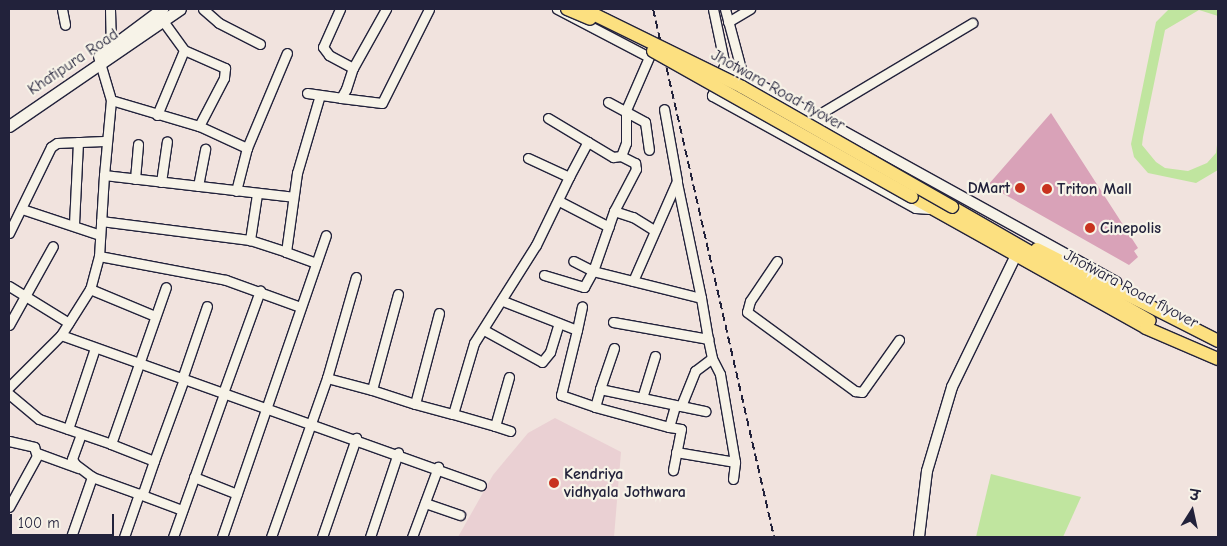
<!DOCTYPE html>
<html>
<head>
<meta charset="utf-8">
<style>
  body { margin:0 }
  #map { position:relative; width:1227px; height:546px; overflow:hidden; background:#f1e3de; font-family:"Comic Neue","Playpen Sans Deva",sans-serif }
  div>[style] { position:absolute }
  .built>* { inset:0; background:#ead0d3 }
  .green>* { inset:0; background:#c0e59f }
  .building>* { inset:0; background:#d9a2b8 }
  .roads { filter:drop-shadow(1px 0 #22223b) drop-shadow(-1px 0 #22223b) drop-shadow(0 1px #22223b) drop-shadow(0 -1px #22223b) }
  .minor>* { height:9px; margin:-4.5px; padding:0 4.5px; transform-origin:4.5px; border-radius:4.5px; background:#f7f3e8 }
  .tertiary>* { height:10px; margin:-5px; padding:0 5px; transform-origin:5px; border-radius:5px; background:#f7f3e8 }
  .secondary>* { height:11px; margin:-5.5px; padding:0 5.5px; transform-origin:5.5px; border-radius:5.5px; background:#f7f3e8 }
  .primary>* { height:12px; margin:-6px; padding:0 6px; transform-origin:6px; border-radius:6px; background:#fce080 }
  .rail>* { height:2px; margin-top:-1px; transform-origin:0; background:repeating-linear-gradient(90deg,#22223b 0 8px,transparent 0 12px) }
  .bridges { filter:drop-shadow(1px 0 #22223b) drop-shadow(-1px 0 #22223b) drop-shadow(0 1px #22223b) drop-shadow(0 -1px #22223b) }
  .primary-bridge>* { height:12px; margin:-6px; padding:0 6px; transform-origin:6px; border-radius:6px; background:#fce080 }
  .dots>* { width:14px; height:14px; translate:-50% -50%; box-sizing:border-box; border:2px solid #f7f3e8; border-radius:50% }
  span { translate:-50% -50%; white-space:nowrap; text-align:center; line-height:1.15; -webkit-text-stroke:4.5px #f7f3e8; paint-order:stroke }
  .street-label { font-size:16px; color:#22223b }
  .poi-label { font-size:16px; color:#22223b; font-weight:700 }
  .right { translate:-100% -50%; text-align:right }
  .left { translate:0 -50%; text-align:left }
  .frame { position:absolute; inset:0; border:10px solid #22223b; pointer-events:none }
  .north { position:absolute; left:1167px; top:486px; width:50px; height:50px; -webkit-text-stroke:4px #f7f3e8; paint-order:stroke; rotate:10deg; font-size:14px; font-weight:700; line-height:20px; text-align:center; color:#22223b }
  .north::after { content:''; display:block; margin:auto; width:18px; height:22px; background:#22223b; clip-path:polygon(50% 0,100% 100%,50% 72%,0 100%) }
  .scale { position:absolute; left:10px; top:514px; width:104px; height:22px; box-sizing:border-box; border:2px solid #22223b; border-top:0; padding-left:6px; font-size:15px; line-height:18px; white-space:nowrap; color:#22223b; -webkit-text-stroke:4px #f7f3e8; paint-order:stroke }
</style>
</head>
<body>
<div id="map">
  <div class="built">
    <div style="clip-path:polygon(555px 418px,621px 452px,614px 537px,458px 537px,493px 475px,528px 433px)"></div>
  </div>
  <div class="green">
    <div style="clip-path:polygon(1169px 9px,1218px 9px,1218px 16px,1199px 10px,1165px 30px,1143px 137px,1142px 145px,1156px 162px,1165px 168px,1188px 171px,1207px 163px,1216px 153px,1218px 137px,1218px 170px,1196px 183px,1148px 173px,1134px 157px,1131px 144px,1156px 22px)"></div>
    <div style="clip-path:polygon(991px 474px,1081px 497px,1063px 537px,976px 537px)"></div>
  </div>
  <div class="building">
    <div style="clip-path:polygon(1051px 113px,1138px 248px,1134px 251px,1138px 257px,1129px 265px,988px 185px)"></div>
  </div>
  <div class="roads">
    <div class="minor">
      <div style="left:62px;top:9px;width:16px;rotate:79deg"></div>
      <div style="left:110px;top:9px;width:40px;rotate:88.6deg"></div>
      <div style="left:203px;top:9px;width:21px;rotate:41deg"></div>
      <div style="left:219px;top:23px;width:46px;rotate:27.1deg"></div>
      <div style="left:713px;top:9px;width:58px;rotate:78.1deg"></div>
      <div style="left:725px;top:9px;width:69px;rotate:75deg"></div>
      <div style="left:163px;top:21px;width:36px;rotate:54deg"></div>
      <div style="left:184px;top:50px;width:45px;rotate:23.7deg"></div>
      <div style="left:225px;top:68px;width:10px;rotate:96deg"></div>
      <div style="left:224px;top:78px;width:54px;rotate:117.5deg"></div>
      <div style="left:728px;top:22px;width:26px;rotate:-31deg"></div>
      <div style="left:98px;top:56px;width:46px;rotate:73.5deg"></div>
      <div style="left:111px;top:100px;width:92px;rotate:16.5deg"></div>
      <div style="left:199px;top:126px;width:53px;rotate:24.6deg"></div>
      <div style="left:353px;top:68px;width:68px;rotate:-60.8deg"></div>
      <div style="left:307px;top:93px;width:34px;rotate:8deg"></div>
      <div style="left:341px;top:98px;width:10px;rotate:-61deg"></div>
      <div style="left:346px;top:89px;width:22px;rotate:-72deg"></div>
      <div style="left:353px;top:68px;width:27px;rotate:-152deg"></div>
      <div style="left:329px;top:55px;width:10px;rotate:-127deg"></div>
      <div style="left:323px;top:47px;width:42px;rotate:-65.9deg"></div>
      <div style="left:341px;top:98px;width:41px;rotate:7deg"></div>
      <div style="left:382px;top:103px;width:105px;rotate:-63.4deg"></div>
      <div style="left:111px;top:100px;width:75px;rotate:95.3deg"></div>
      <div style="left:104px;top:175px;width:190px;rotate:6.6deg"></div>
      <div style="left:608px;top:102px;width:42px;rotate:28.4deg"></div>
      <div style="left:645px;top:122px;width:28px;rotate:82deg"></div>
      <div style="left:157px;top:115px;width:70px;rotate:-67.4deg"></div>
      <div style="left:816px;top:116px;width:182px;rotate:-30.8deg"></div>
      <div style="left:548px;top:118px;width:76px;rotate:31deg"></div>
      <div style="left:613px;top:157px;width:8px;rotate:-7deg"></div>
      <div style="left:621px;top:156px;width:14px;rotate:-69deg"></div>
      <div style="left:626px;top:143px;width:33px;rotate:-90deg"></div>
      <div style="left:626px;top:110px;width:58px;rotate:-66.5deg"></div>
      <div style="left:649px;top:57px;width:104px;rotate:-152.4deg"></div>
      <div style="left:621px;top:156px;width:16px;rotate:27deg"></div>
      <div style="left:635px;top:163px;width:6px;rotate:81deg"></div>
      <div style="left:636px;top:169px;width:47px;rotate:117.6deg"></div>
      <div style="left:614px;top:211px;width:20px;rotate:18deg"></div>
      <div style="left:633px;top:217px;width:22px;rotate:32deg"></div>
      <div style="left:528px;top:158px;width:45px;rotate:24.9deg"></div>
      <div style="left:569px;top:177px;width:40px;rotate:-62deg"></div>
      <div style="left:104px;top:175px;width:81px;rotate:93.5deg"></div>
      <div style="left:99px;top:256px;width:129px;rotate:10.7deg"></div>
      <div style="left:226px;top:280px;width:79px;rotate:20deg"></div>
      <div style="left:135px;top:179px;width:35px;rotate:-85deg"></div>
      <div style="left:161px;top:182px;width:41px;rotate:-81.7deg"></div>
      <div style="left:677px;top:183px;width:117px;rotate:78.2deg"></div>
      <div style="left:198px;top:186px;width:38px;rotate:-79deg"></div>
      <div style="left:236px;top:191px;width:44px;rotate:-75.7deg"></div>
      <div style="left:247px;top:148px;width:103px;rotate:-67.2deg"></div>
      <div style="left:257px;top:194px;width:47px;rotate:98.7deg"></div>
      <div style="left:250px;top:240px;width:38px;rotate:18deg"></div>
      <div style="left:286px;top:252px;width:80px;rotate:-82.1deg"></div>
      <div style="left:297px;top:173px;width:81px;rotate:-73.6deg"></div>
      <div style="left:559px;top:201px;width:56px;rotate:27.5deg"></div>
      <div style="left:22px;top:209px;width:82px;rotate:18.4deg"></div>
      <div style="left:101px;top:221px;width:150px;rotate:7.3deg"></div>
      <div style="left:74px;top:224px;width:82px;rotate:-87.2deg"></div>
      <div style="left:9px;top:233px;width:96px;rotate:-64deg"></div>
      <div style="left:51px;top:147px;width:7px;rotate:-34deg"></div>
      <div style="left:57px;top:143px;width:47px;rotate:-2.4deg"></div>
      <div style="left:286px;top:252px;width:32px;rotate:20deg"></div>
      <div style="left:99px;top:256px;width:34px;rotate:105deg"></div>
      <div style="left:90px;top:289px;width:70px;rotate:22.6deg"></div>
      <div style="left:777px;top:261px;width:48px;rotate:124deg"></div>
      <div style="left:750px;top:301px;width:11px;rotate:105deg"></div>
      <div style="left:747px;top:312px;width:134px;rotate:36.2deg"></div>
      <div style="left:855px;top:391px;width:7px;rotate:8deg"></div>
      <div style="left:862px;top:392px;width:64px;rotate:-54.6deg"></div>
      <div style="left:544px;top:275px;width:42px;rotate:16.7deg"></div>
      <div style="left:584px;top:287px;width:18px;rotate:-61deg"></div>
      <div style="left:593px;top:271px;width:22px;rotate:-153deg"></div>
      <div style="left:633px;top:281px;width:109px;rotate:-66.3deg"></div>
      <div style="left:677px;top:181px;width:73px;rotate:-100.2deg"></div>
      <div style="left:9px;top:286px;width:70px;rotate:31.7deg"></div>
      <div style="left:90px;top:289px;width:54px;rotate:122.2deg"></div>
      <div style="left:61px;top:335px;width:446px;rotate:19.7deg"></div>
      <div style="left:398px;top:294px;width:99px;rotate:105.2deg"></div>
      <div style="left:372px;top:390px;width:45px;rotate:18deg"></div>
      <div style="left:503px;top:301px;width:79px;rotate:21.4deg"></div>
      <div style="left:577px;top:330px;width:24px;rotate:-78deg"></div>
      <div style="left:439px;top:313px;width:94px;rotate:104.8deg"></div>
      <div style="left:415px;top:404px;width:39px;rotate:15deg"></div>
      <div style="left:613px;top:322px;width:97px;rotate:10.1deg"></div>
      <div style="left:708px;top:339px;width:42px;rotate:-99.7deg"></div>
      <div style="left:701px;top:298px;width:111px;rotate:-166deg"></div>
      <div style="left:593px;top:271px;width:64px;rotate:-70.7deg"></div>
      <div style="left:9px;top:325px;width:90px;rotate:-60.9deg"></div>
      <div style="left:484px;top:330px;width:66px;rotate:28.9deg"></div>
      <div style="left:542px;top:362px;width:13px;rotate:-51deg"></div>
      <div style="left:550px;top:352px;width:30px;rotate:-73deg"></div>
      <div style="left:577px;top:330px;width:67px;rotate:103.8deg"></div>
      <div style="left:561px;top:395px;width:36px;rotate:19deg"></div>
      <div style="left:595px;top:407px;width:19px;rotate:-74deg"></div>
      <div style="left:614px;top:348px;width:43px;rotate:108.9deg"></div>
      <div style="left:600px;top:389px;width:83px;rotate:11.9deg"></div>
      <div style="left:681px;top:406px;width:38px;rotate:-68deg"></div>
      <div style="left:695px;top:371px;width:21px;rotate:-37deg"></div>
      <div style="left:712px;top:358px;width:19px;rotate:-102deg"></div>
      <div style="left:509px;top:377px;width:51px;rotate:105.9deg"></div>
      <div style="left:495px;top:426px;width:44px;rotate:-164.1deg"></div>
      <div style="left:453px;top:414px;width:74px;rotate:-73.5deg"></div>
      <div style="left:474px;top:343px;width:116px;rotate:-57.7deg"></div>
      <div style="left:536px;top:245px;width:76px;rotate:-64.1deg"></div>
      <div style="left:327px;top:378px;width:47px;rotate:14.9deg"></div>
      <div style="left:182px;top:379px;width:77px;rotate:-71.1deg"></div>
      <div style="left:9px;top:387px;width:74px;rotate:-45deg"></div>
      <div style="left:223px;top:393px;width:109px;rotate:-70.1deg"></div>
      <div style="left:9px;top:394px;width:39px;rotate:40deg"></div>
      <div style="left:39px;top:419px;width:76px;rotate:19.1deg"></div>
      <div style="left:111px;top:444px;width:166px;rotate:-70.7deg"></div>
      <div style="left:642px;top:398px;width:44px;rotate:-72.8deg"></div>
      <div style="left:681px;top:406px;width:25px;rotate:12deg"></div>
      <div style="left:595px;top:407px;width:77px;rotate:15.1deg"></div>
      <div style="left:669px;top:427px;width:22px;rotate:-74deg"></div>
      <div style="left:495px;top:426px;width:16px;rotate:18deg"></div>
      <div style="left:669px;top:427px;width:12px;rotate:9deg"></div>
      <div style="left:681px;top:429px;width:42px;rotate:101deg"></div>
      <div style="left:68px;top:429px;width:85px;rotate:-71.6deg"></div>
      <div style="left:81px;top:434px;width:27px;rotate:110deg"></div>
      <div style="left:72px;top:459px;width:6px;rotate:59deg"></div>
      <div style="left:75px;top:464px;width:21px;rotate:37deg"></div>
      <div style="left:92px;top:477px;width:53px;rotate:19.8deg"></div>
      <div style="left:9px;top:441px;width:26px;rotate:13deg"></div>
      <div style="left:34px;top:447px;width:9px;rotate:72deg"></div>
      <div style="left:37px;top:456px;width:58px;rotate:118.8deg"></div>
      <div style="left:111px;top:444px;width:46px;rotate:21.6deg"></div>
      <div style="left:154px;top:461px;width:87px;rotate:-69.9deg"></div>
      <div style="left:676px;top:452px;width:60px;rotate:9.6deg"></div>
      <div style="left:735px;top:462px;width:89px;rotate:-99.7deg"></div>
      <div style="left:720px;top:374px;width:18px;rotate:-117deg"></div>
      <div style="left:37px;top:453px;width:44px;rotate:20.1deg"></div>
      <div style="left:154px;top:461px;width:36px;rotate:109deg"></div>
      <div style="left:142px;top:495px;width:43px;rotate:20.6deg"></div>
      <div style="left:194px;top:477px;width:46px;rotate:21.6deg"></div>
      <div style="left:733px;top:479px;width:17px;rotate:-83deg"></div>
      <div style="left:425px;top:503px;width:37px;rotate:19deg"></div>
      <div style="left:71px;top:537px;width:64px;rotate:-70.7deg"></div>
      <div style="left:124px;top:537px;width:46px;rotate:-70.8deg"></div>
      <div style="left:173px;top:537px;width:152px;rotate:-70.4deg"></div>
      <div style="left:222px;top:537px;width:319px;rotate:-71deg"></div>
      <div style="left:271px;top:537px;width:169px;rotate:-70.6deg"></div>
      <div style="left:327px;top:378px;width:105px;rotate:-74deg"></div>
      <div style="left:322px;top:537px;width:105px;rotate:-71deg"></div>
      <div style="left:370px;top:537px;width:89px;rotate:-71.6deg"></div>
      <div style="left:412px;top:537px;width:75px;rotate:-69.6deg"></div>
    </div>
    <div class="tertiary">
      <div style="left:930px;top:209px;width:14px;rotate:-176deg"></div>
      <div style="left:916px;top:208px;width:232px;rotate:-151.1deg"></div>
      <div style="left:713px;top:96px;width:32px;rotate:-68deg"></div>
      <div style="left:725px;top:66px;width:447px;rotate:28.9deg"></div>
      <div style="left:919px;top:537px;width:66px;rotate:-83.1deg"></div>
      <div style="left:927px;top:471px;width:88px;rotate:-73.4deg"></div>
      <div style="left:952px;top:387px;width:144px;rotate:-64.1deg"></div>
    </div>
    <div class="secondary">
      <div style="left:103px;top:53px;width:74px;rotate:-36.7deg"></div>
      <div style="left:9px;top:126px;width:207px;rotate:-34.4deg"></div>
    </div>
    <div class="primary">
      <div style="left:912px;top:197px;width:268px;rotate:29.2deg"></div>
      <div style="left:1146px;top:328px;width:78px;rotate:23.3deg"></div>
      <div style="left:952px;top:207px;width:228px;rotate:29.9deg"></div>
      <div style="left:1037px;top:249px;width:203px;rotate:26.9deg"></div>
    </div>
  </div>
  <div class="rail">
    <div style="left:653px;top:9px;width:542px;rotate:77.09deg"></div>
  </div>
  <div class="bridges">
    <div class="primary-bridge">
      <div style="left:567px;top:9px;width:25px;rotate:23deg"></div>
      <div style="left:583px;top:9px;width:177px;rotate:26.1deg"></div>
      <div style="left:742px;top:87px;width:242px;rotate:29.7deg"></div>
      <div style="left:653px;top:51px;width:297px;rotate:29.4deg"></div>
    </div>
  </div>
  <div class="dots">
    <div style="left:1020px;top:188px;background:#c8321e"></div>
    <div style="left:1047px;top:189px;background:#c8321e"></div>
    <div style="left:1090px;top:228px;background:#c8321e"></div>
    <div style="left:554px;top:483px;background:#c8321e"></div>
  </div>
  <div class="street-label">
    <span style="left:73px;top:62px;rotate:-34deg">Khatipura Road</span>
    <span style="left:778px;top:90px;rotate:29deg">Jhotwara Road flyover</span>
    <span style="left:1131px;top:289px;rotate:28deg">Jhotwara Road flyover</span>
  </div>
  <div class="poi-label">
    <span class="right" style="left:1010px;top:188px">DMart</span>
    <span class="left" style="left:1057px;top:189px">Triton Mall</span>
    <span class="left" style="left:1100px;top:228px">Cinepolis</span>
    <span class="left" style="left:564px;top:483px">Kendriya<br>vidhyala Jothwara</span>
  </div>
  <div class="frame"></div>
  <div class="north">उ</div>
  <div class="scale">100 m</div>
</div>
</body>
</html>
